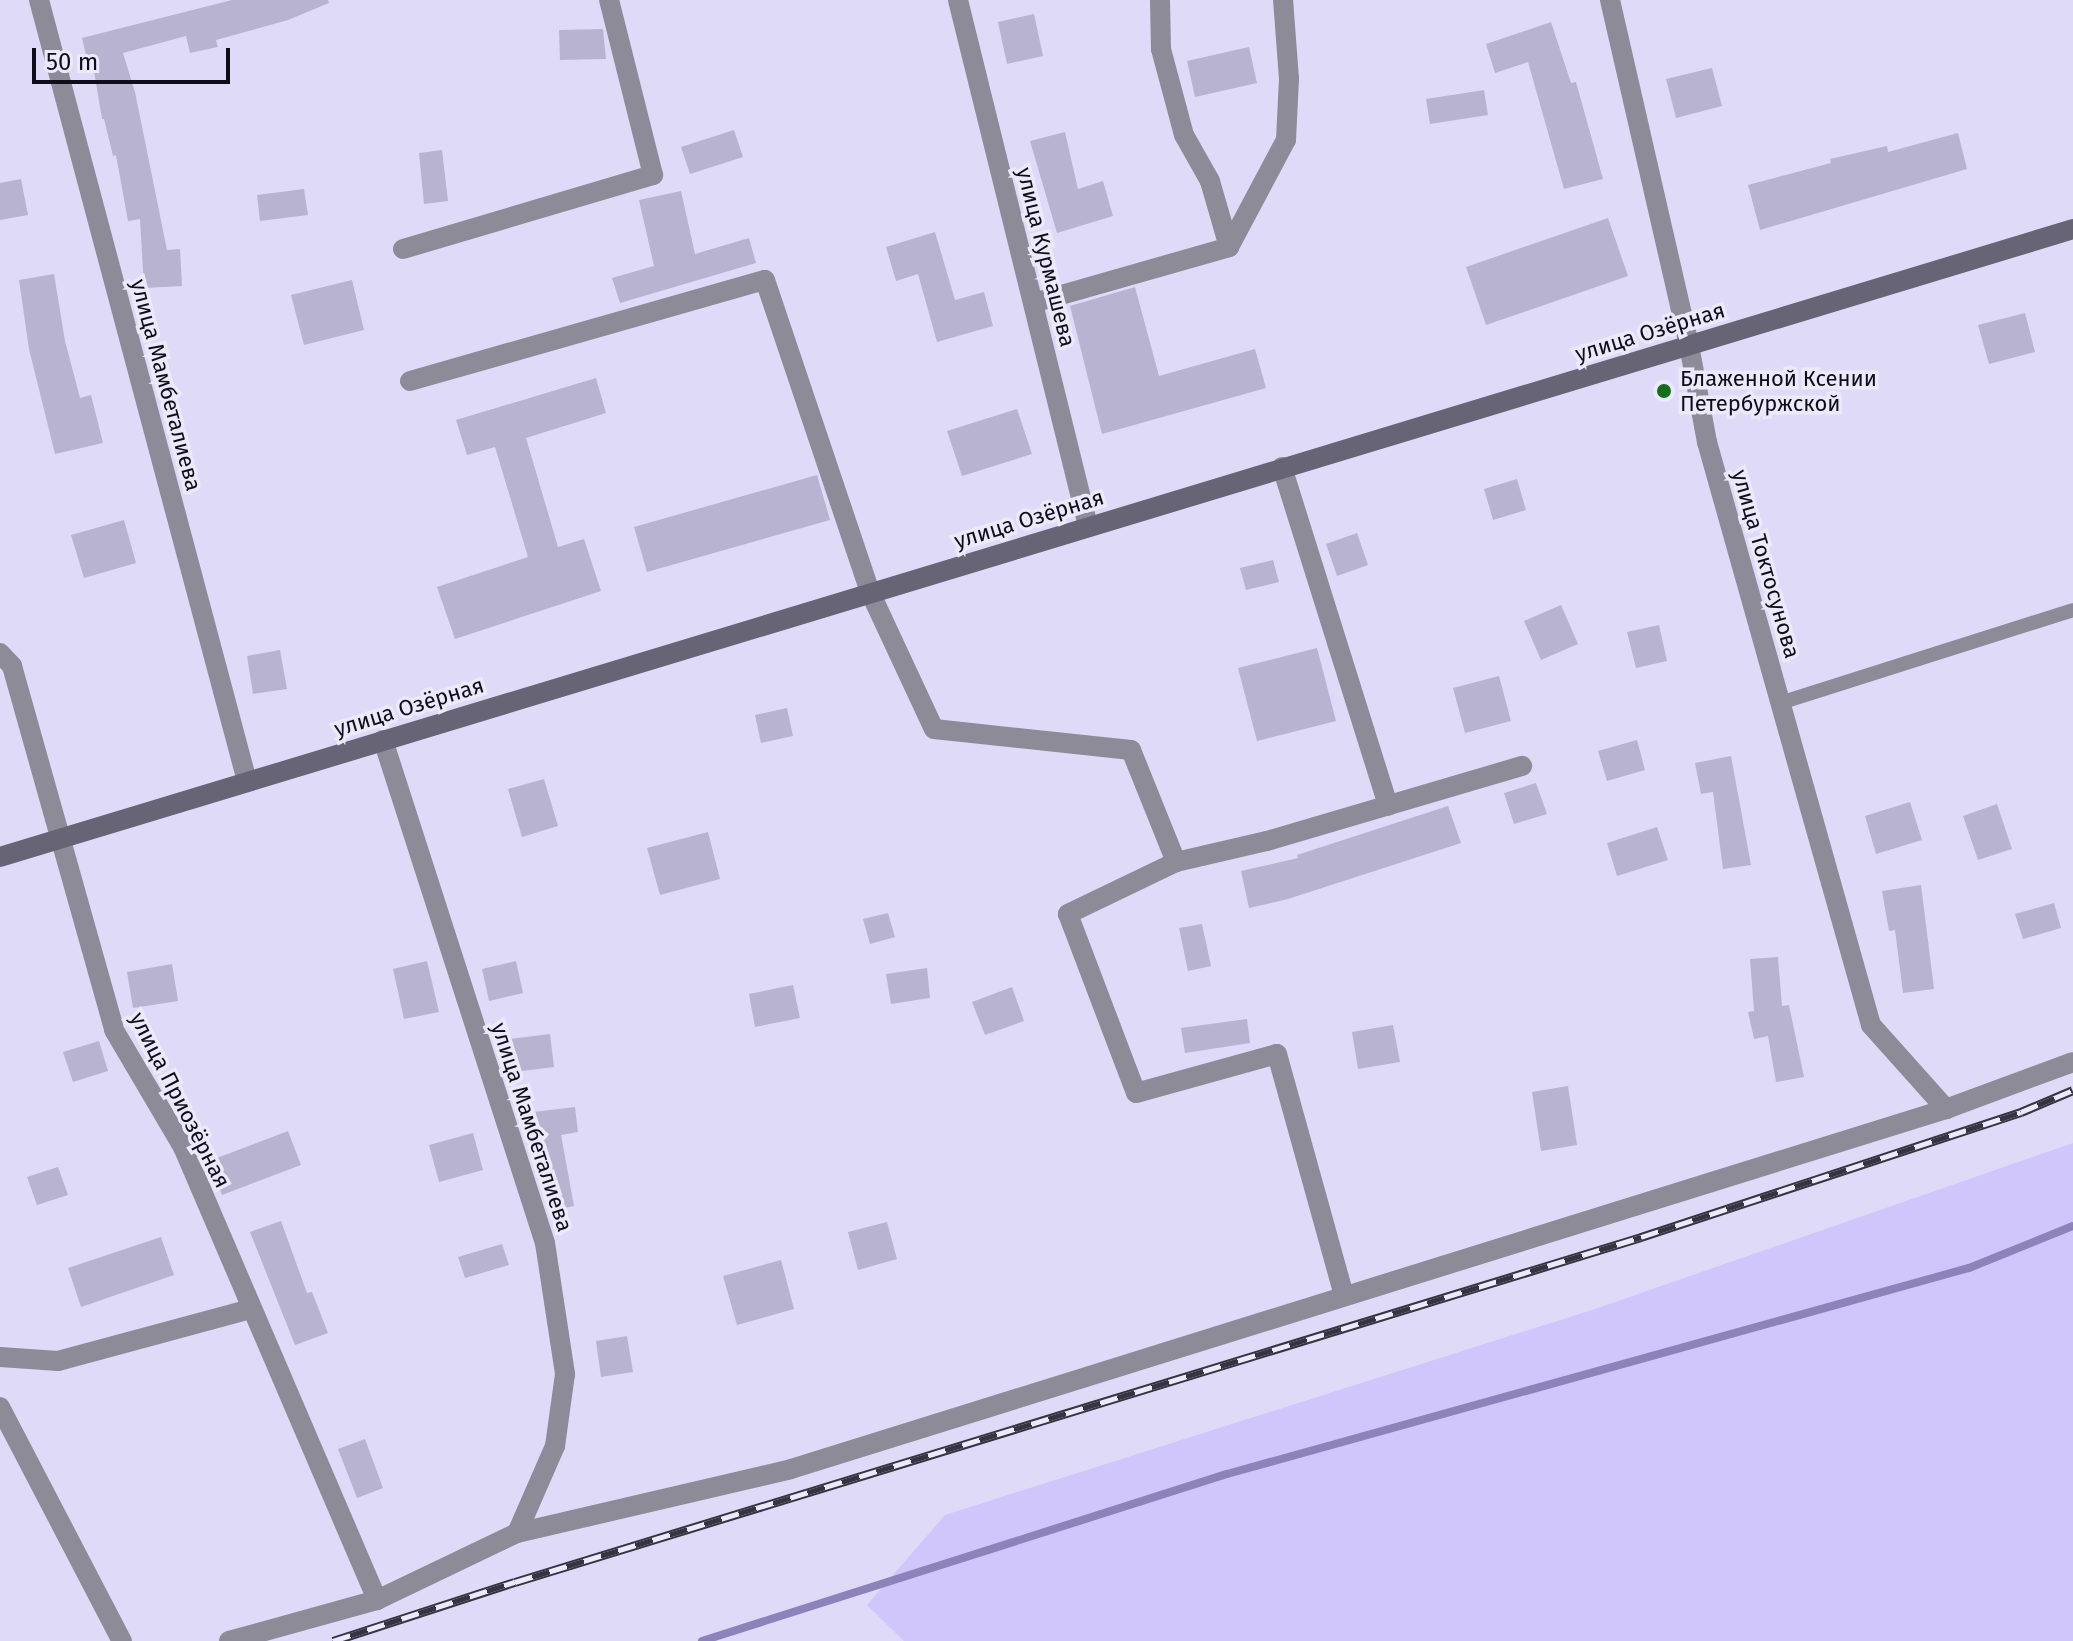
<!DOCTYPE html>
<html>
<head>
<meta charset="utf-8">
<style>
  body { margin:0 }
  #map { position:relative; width:2073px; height:1641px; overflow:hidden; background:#dfdaf8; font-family:"Fira Sans",sans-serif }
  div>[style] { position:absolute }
  .green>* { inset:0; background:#d0c6fb }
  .stream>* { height:8px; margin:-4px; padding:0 4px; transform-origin:4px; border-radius:4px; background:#8d82b9 }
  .building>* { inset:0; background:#b8b3d0 }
  .lane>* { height:14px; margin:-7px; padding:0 7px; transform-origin:7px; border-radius:7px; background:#8d8b98 }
  .street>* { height:20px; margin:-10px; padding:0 10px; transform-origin:10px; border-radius:10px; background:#8d8b98 }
  .secondary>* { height:20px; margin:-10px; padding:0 10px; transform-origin:10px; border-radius:10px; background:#676476 }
  .rail>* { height:9px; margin-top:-4.5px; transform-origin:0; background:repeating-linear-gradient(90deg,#ece9fb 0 18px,#373442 0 36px); box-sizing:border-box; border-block:2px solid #373442 }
  .dots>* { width:22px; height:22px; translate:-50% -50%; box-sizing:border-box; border:4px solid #ece9fb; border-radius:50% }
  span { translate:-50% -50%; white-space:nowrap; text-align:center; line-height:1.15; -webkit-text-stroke:7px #ece9fb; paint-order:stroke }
  .street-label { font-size:22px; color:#0f0d17 }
  .poi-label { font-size:22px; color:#0f0d17 }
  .left { translate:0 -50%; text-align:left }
  .scale { position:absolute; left:32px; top:48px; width:198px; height:36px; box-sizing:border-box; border:4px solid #0f0d17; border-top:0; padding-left:10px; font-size:24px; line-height:28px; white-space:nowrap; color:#0f0d17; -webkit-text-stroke:6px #ece9fb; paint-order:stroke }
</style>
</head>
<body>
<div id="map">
  <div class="green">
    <div style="clip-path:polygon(2073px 1143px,2073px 1641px,904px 1641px,867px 1605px,945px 1515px,1595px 1309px)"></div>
  </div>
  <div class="stream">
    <div style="left:702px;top:1641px;width:551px;rotate:-17.65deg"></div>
    <div style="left:1227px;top:1474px;width:770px;rotate:-15.52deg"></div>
    <div style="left:1969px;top:1268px;width:112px;rotate:-22deg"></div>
  </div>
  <div class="building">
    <div style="clip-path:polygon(232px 0,328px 0,329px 3px,288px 20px,216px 40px,218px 47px,190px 53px,186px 36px,123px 53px,135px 92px,167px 250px,180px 249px,182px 286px,144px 288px,140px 219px,128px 221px,116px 155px,113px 156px,104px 119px,102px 119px,94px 71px,90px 72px,82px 38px)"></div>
    <div style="clip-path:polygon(1034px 14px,1043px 56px,1007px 64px,998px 22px)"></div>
    <div style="clip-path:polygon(1551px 22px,1571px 83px,1576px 82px,1603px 179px,1564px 189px,1528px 62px,1495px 73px,1486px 44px)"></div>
    <div style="clip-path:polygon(603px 29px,606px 59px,560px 60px,559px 30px)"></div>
    <div style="clip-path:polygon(1249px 47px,1257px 83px,1195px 97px,1187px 61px)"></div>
    <div style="clip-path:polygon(1712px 68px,1722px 106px,1676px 118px,1666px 79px)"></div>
    <div style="clip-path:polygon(1484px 90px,1488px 115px,1430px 124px,1426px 99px)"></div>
    <div style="clip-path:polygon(734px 130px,743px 157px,690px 174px,681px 147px)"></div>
    <div style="clip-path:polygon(1065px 132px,1078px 189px,1103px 181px,1113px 216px,1057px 233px,1030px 141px)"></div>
    <div style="clip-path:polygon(1958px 133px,1967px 169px,1760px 230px,1748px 185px,1831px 163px,1830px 159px,1887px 146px,1888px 152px)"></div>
    <div style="clip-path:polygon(442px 150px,448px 201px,424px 204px,419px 153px)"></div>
    <div style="clip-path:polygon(21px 179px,28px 215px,0 220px,0 183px)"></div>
    <div style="clip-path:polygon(304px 189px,308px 215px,260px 221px,257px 195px)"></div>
    <div style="clip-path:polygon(681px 191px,695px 254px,749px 238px,756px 263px,620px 303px,612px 278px,654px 266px,639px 200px)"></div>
    <div style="clip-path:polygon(1608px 218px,1628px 276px,1486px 325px,1466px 267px)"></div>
    <div style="clip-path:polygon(935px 232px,955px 300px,984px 292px,993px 326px,937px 342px,918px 274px,896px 281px,886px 247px)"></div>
    <div style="clip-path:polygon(54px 274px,65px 341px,80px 398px,91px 395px,103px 443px,55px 454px,29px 349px,19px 280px)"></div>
    <div style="clip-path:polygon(352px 280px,364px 330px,304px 345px,291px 295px)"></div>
    <div style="clip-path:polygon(1135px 287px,1159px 376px,1255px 349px,1266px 388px,1102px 434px,1070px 306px)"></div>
    <div style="clip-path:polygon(2025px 313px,2035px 352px,1989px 364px,1978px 325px)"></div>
    <div style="clip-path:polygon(596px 378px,606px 413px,526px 438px,558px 547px,584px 539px,601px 591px,455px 639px,437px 587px,528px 557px,495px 447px,467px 455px,456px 420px)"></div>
    <div style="clip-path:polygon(1017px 409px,1032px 454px,962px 476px,947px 431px)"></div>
    <div style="clip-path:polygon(817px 475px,830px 520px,647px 572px,634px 527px)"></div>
    <div style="clip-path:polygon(1517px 479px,1526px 510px,1493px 520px,1484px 489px)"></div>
    <div style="clip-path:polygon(124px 520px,136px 563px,84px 578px,71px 535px)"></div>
    <div style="clip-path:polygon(1357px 533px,1368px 565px,1337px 576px,1326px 544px)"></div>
    <div style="clip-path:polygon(1273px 560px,1279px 582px,1246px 590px,1240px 568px)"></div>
    <div style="clip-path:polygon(1561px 605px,1578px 644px,1541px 660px,1524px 621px)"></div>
    <div style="clip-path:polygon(1659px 625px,1667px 661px,1636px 668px,1627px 632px)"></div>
    <div style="clip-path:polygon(1317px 648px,1336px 721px,1257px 741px,1238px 668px)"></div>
    <div style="clip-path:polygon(280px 650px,287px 689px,253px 694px,247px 656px)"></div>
    <div style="clip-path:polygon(1499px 676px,1511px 721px,1465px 733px,1453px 688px)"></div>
    <div style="clip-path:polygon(787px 708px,793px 736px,761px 743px,755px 715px)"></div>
    <div style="clip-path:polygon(1637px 740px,1645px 770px,1607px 781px,1598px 751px)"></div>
    <div style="clip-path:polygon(1731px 756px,1751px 865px,1723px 869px,1713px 792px,1701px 794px,1695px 763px)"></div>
    <div style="clip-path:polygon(544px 779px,558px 826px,522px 837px,508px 789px)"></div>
    <div style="clip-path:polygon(1536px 783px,1547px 814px,1514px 824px,1504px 793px)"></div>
    <div style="clip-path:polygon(1910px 802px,1922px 840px,1876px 854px,1865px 816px)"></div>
    <div style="clip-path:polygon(1997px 804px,2012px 849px,1978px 860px,1963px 816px)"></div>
    <div style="clip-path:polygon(1448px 806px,1461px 843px,1288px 899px,1249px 908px,1241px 871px,1298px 858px,1297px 855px)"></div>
    <div style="clip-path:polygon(1657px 827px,1668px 860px,1617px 876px,1607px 843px)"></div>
    <div style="clip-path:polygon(708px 832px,720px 879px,660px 895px,647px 848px)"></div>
    <div style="clip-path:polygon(1921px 885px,1934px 989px,1903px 993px,1895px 930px,1889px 931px,1882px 891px)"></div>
    <div style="clip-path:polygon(2054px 903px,2061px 928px,2023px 939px,2015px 914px)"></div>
    <div style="clip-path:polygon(888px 913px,895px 937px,870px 944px,863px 919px)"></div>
    <div style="clip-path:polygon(1202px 924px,1211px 966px,1188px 971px,1179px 928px)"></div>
    <div style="clip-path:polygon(1778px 957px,1782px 1006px,1789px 1005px,1804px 1077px,1776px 1082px,1768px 1036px,1754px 1039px,1748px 1012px,1754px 1011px,1750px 959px)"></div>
    <div style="clip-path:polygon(427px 961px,439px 1012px,404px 1019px,393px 969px)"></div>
    <div style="clip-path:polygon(516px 961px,523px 993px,489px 1001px,482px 969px)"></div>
    <div style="clip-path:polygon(172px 964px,178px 1001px,133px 1008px,127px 972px)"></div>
    <div style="clip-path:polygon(927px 968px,930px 998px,891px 1004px,886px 974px)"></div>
    <div style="clip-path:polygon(793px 985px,800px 1018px,755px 1027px,749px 994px)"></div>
    <div style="clip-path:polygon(1012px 987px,1024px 1021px,985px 1035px,972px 1002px)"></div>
    <div style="clip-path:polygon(1247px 1019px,1250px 1043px,1185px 1053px,1181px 1028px)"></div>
    <div style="clip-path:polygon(1393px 1025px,1400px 1062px,1358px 1069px,1352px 1032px)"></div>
    <div style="clip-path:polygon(550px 1034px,554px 1067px,506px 1073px,502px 1040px)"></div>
    <div style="clip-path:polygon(99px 1041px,108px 1071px,73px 1082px,63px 1052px)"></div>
    <div style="clip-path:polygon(1568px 1086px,1577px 1145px,1541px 1151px,1532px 1092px)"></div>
    <div style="clip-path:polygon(575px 1107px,578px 1132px,561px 1135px,574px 1206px,549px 1211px,536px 1138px,529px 1139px,525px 1113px)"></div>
    <div style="clip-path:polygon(288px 1131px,301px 1165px,222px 1195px,209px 1161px)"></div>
    <div style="clip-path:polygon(473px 1133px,483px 1170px,439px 1182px,429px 1145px)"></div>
    <div style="clip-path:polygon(58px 1167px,68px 1195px,37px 1205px,27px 1177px)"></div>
    <div style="clip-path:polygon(281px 1221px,307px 1293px,312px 1292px,328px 1333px,295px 1345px,250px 1232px)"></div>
    <div style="clip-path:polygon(887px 1222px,897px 1259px,858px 1270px,848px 1232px)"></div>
    <div style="clip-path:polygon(161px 1237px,174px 1275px,81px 1307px,68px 1268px)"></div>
    <div style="clip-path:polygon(502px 1244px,509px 1265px,465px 1278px,458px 1257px)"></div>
    <div style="clip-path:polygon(781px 1260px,794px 1309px,737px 1325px,723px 1276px)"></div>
    <div style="clip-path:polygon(627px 1336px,633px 1372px,601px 1377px,596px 1341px)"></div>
    <div style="clip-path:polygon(365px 1439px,383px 1488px,357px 1498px,338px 1449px)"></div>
  </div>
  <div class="lane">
    <div style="left:1780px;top:703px;width:307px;rotate:-17.6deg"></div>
  </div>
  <div class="street">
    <div style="left:39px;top:0;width:808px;rotate:75.09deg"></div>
    <div style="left:958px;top:0;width:542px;rotate:76.12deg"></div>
    <div style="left:1610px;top:0;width:354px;rotate:77.1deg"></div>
    <div style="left:1689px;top:345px;width:99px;rotate:79.5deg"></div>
    <div style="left:1707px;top:442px;width:606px;rotate:74.29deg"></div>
    <div style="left:1871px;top:1025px;width:113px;rotate:48.2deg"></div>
    <div style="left:1229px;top:247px;width:121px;rotate:-62deg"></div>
    <div style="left:1286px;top:140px;width:61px;rotate:-87.2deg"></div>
    <div style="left:1289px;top:79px;width:79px;rotate:-94.3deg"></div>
    <div style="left:403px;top:249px;width:261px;rotate:-16.5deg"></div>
    <div style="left:653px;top:175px;width:180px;rotate:-104.1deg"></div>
    <div style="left:1033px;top:303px;width:204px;rotate:-15.9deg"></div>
    <div style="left:1229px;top:247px;width:69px;rotate:-106.1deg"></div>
    <div style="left:1210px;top:181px;width:53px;rotate:-119.5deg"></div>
    <div style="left:1184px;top:135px;width:89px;rotate:-105deg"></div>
    <div style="left:1161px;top:49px;width:49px;rotate:-91.2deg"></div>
    <div style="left:410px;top:381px;width:369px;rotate:-15.9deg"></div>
    <div style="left:765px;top:280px;width:329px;rotate:71.4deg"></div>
    <div style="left:870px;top:592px;width:151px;rotate:65deg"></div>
    <div style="left:934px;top:729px;width:198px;rotate:6.1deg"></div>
    <div style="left:1131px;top:750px;width:121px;rotate:68.1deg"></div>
    <div style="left:1176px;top:862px;width:120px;rotate:154.3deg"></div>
    <div style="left:1068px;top:914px;width:191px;rotate:69.2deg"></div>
    <div style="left:1136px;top:1093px;width:146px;rotate:-15.5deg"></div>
    <div style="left:1277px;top:1054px;width:250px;rotate:74.5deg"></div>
    <div style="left:1282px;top:467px;width:355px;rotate:72.6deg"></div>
    <div style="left:0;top:653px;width:18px;rotate:47deg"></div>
    <div style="left:12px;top:666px;width:378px;rotate:74.3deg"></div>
    <div style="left:114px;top:1030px;width:136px;rotate:59.5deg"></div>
    <div style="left:183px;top:1147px;width:493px;rotate:66.8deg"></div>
    <div style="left:383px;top:740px;width:528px;rotate:72.15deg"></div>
    <div style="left:545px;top:1243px;width:133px;rotate:81.3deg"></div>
    <div style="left:565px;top:1374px;width:73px;rotate:97.9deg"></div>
    <div style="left:555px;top:1446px;width:95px;rotate:113.6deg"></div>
    <div style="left:1176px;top:862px;width:93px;rotate:-13deg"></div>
    <div style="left:1267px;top:841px;width:266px;rotate:-16.4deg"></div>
    <div style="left:0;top:1357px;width:58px;rotate:3.9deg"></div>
    <div style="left:58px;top:1361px;width:200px;rotate:-15.1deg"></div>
    <div style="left:0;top:1407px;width:264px;rotate:62.5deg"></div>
    <div style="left:229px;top:1641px;width:154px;rotate:-15.5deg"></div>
    <div style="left:377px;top:1600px;width:155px;rotate:-25.6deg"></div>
    <div style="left:517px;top:1533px;width:281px;rotate:-13.1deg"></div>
    <div style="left:791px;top:1469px;width:1210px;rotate:-17.31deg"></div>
    <div style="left:1946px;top:1109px;width:135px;rotate:-20.3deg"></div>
  </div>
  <div class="secondary">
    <div style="left:0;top:857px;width:2166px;rotate:-16.85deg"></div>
  </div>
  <div class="rail">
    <div style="left:333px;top:1641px;width:191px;rotate:-18deg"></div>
    <div style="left:515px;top:1582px;width:1178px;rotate:-17.03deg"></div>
    <div style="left:1641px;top:1237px;width:400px;rotate:-18.2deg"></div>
    <div style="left:2021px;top:1112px;width:56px;rotate:-22.9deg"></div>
  </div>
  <div class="dots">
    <div style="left:1664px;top:391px;background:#146e1a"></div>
  </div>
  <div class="street-label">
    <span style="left:1046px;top:257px;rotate:76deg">улица Курмашева</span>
    <span style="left:1650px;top:332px;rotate:-17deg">улица Озёрная</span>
    <span style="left:166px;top:385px;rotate:75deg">улица Мамбеталиева</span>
    <span style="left:1029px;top:519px;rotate:-17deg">улица Озёрная</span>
    <span style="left:1766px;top:564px;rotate:74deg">улица Токтосунова</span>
    <span style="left:409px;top:707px;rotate:-17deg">улица Озёрная</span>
    <span style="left:180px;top:1100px;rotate:63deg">улица Приозёрная</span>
    <span style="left:532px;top:1127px;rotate:72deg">улица Мамбеталиева</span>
  </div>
  <div class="poi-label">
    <span class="left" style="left:1680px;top:391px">Блаженной Ксении<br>Петербуржской</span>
  </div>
  <div class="scale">50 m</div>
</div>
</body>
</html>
